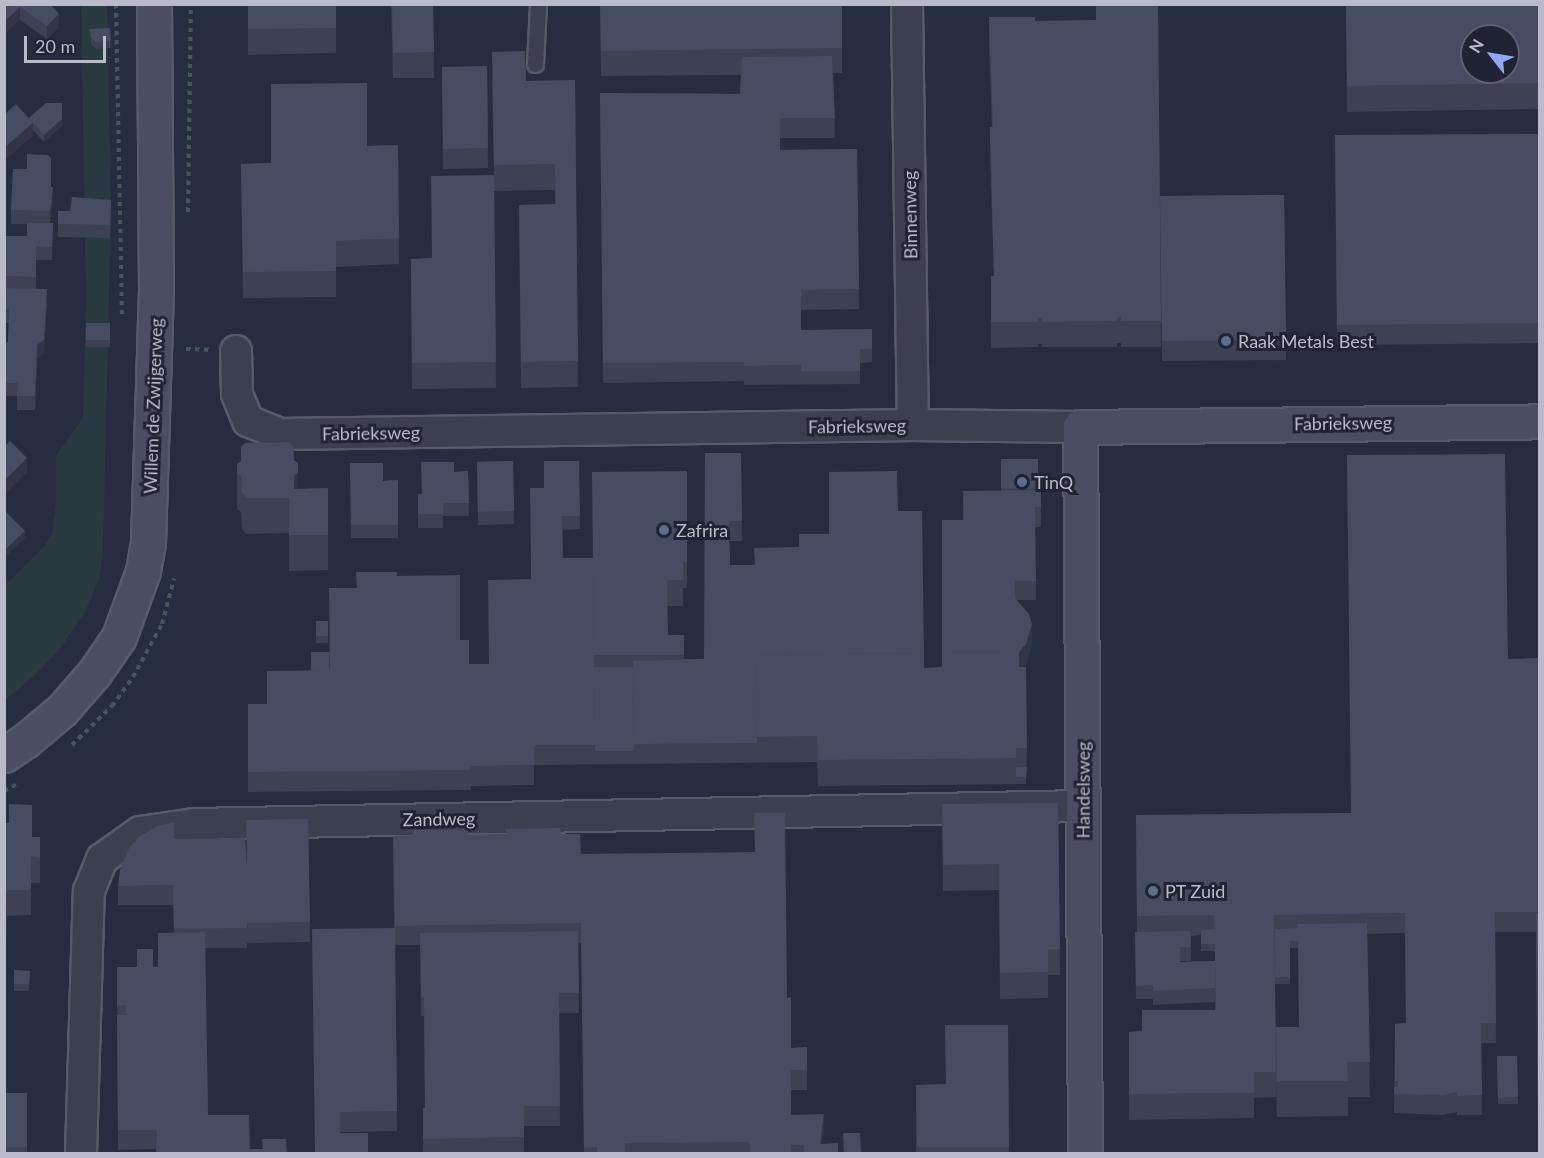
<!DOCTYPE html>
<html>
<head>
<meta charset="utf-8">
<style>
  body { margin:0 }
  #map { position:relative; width:1544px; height:1158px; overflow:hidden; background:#272d40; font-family:Lato,sans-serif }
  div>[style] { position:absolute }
  .green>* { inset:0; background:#293a41 }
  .path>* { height:4px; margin-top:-2px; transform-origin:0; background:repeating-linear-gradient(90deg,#47575e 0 4.5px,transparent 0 9px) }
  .roads { filter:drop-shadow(2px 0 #565b6a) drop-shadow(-2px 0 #565b6a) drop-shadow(0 2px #565b6a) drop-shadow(0 -2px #565b6a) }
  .lane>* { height:15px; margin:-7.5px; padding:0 7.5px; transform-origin:7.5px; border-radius:7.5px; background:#3b4050 }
  .street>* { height:30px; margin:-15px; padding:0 15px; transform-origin:15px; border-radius:15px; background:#3b4050 }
  .secondary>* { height:33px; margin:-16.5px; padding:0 16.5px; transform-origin:16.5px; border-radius:16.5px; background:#494e63 }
  .wall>* { inset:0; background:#3c4154 }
  .shaded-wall>* { inset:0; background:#313545 }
  .building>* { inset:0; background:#464c62 }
  .dots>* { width:16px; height:16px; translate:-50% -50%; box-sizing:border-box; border:3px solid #1f2435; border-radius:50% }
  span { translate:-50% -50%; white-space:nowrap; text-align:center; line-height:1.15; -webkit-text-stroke:6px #1f2435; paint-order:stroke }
  .street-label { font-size:18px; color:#b7bbca }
  .poi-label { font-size:18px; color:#b7bbca }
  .left { translate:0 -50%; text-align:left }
  .frame { position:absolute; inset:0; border:6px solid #b7bbca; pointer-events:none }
  .north { position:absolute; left:1460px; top:24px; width:60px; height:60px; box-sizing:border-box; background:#1f2435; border:2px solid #5c6071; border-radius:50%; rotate:301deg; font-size:16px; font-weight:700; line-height:24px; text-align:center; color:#b7bbca }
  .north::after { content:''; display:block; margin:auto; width:21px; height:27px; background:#92a6f5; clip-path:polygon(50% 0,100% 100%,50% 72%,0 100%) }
  .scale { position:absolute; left:24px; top:36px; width:82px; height:27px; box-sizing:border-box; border:3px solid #b7bbca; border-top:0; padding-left:8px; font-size:18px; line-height:21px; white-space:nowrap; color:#b7bbca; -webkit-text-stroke:4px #1f2435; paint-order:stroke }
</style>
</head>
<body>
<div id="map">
  <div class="green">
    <div style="clip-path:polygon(81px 5px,107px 5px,111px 206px,103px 550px,99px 580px,85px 612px,59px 650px,33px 677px,5px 700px,5px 585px,43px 548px,52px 534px,56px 502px,56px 456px,83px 418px,86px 297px)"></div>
  </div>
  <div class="path">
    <div style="left:116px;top:4px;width:315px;rotate:88.9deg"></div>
    <div style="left:188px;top:212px;width:208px;rotate:-89.2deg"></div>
    <div style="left:186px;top:349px;width:23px;rotate:2deg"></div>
    <div style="left:72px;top:745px;width:56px;rotate:-44.3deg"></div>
    <div style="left:112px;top:706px;width:36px;rotate:-54deg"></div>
    <div style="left:133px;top:677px;width:60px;rotate:-61.3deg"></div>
    <div style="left:162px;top:624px;width:47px;rotate:-75.1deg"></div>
    <div style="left:4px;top:791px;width:15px;rotate:-28deg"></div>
  </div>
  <div class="roads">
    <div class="lane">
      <div style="left:535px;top:64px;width:60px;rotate:-87.1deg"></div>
    </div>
    <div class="street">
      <div style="left:907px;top:4px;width:421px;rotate:89.2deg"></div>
      <div style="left:236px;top:351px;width:43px;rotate:88.7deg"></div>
      <div style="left:237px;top:394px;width:29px;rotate:68deg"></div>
      <div style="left:248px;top:421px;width:35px;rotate:22deg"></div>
      <div style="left:280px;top:434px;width:633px;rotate:-0.81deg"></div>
      <div style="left:913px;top:425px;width:167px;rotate:0.7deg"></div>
      <div style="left:81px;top:1154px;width:263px;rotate:-88.3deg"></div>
      <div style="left:89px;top:891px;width:35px;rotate:-68deg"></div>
      <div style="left:102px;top:859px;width:47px;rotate:-35.4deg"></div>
      <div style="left:140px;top:832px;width:55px;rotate:-8.4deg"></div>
      <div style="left:194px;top:824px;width:889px;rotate:-1.16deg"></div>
    </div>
    <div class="secondary">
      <div style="left:4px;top:755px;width:25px;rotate:-34deg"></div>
      <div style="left:25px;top:741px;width:48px;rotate:-40deg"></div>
      <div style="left:62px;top:710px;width:50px;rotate:-49deg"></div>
      <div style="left:95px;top:672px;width:42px;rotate:-55.6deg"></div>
      <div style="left:119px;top:637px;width:70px;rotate:-70deg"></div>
      <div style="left:143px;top:571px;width:28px;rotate:-80deg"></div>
      <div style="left:148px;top:543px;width:253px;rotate:-88.2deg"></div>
      <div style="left:156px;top:290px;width:286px;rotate:-90.4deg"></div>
      <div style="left:1085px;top:1154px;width:727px;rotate:-90.39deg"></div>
      <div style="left:1080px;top:427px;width:460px;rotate:-0.7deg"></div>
    </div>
  </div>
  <div class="wall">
    <div style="clip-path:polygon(4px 4px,50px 4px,59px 27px,47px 39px,20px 20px)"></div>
    <div style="clip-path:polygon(248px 4px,336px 4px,336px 53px,248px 55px)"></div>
    <div style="clip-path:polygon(391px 4px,433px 4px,434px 78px,393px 78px)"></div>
    <div style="clip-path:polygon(600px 4px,842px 4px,842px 73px,833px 73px,835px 138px,780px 138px,780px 150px,857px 149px,859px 309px,801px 310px,801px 371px,872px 329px,872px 362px,860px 363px,860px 384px,744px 385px,744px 381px,603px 383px,600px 93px,740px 94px,741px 75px,601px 76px)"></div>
    <div style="clip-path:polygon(1158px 4px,1161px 347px,1121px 347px,1121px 343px,1117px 343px,1117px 347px,1042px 347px,1042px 344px,1038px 344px,1038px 347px,991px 348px,991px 276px,994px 276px,990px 152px,990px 127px,992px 127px,989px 43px,989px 17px,1035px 21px,1096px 20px)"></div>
    <div style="clip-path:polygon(1346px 4px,1539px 4px,1539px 109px,1347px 112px)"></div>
    <div style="clip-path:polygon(90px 29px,111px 41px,111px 48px,96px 49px,91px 44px)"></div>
    <div style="clip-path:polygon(487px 66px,488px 168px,443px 169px,442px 67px)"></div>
    <div style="clip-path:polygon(492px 78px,526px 81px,575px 80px,578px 387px,521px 388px,519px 205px,555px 204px,555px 190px,494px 191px,496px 388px,412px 389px,411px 259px,431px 258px,494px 175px)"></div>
    <div style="clip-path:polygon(29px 118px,62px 126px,44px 142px,33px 130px,33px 136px)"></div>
    <div style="clip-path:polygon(1539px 134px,1539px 343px,1337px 345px,1335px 135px)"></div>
    <div style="clip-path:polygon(398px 145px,399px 264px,336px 267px,336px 297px,243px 298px,241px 164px,271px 163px,367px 146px)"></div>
    <div style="clip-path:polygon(51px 187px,53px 200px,50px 223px,53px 223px,52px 260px,36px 260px,36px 289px,47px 302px,44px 353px,37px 359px,35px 410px,17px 410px,17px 396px,4px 396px,4px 342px,8px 342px,9px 323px,4px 323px,4px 236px,27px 236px,27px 224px,11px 224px,11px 210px)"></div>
    <div style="clip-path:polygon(1284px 195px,1286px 360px,1162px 361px,1160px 196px)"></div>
    <div style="clip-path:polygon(111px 200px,110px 238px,58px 237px,58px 211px,70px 211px)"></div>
    <div style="clip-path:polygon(86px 323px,110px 323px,110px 347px,86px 347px)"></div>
    <div style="clip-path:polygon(741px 453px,742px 541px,729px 541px,730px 565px,755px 565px,829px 534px,898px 511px,924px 668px,942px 667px,963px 520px,963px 491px,1001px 491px,1001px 459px,1038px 459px,1038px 490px,1041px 490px,1041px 527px,1035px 527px,1036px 600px,1017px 600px,1032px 644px,1026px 664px,1023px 667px,1027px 748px,1026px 784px,818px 786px,817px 762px,534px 765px,534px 785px,471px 786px,471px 790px,248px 792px,248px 704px,267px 704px,311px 670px,329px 652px,356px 588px,397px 576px,460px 640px,469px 664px,489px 664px,531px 579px,544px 488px,579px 461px,580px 529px,562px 530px,563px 558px,593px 558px,687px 471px,687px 588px,683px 588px,683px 606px,667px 606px,668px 635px,684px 635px,684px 659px,704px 659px)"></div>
    <div style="clip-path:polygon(294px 460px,298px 489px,328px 488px,328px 570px,289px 571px,289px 533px,246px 534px,242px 529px,241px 512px,237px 509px,237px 464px)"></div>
    <div style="clip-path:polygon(513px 461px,514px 524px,478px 525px,477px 462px)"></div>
    <div style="clip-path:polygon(350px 463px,383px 481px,398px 480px,398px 538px,351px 538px)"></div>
    <div style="clip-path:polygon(468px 471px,469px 516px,443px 516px,443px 528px,418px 528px,418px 494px,422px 494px,454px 472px)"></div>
    <div style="clip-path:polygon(316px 621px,328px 621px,328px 643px,316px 643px)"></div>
    <div style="clip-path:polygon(evenodd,1539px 658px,1539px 1141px,1538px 1141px,1536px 932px,1495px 932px,1496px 1043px,1481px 1043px,1482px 1115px,1457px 1115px,1457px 1112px,1443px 1115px,1394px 1113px,1395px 1024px,1406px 1023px,1405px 933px,1367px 934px,1370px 1097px,1348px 1097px,1348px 1116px,1277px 1117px,1276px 1079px,1276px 1097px,1254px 1098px,1254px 1118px,1129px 1120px,1129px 1032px,1142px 1031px,1215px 1010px,1215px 1002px,1153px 1005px,1153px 999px,1136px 999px,1135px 932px,1137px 932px,1136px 815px,1351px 813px,1508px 659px,1539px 658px,1201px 935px,1201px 951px,1215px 951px,1215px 961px,1180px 962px,1180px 961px,1191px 961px,1191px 936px,1201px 935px,1539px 658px,1290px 948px,1298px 948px,1299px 1027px,1276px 1037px,1275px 984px,1290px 984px,1290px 948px)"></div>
    <div style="clip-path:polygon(1058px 803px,1060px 975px,1048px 975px,1048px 998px,1000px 999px,999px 890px,943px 891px,942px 804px)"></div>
    <div style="clip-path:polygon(308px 819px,310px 942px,247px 943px,247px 948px,205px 948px,208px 1115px,250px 1149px,287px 1154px,156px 1154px,156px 1149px,118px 1150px,117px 967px,158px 967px,174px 933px,173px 905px,118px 905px,118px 886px,174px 839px,246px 862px)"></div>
    <div style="clip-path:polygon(4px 823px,32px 837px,40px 837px,40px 883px,31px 883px,31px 915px,7px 916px)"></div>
    <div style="clip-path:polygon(561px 834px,581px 854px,787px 998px,791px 1048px,807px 1047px,807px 1090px,791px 1090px,791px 1115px,824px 1128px,822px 1144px,838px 1154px,584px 1154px,581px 943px,578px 943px,579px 1013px,559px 1013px,560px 1126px,524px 1126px,524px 1154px,423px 1154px,423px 1108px,425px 1108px,424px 1016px,421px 1016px,420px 945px,395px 945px,397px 1131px,340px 1132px,340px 1133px,315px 1154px,394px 928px,393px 836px)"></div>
    <div style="clip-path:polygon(14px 970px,30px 971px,29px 991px,14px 991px)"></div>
    <div style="clip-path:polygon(945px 1025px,1008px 1025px,1009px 1154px,916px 1154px,916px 1085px,946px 1084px)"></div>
    <div style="clip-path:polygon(1497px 1056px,1517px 1056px,1518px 1104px,1498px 1104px)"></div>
    <div style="clip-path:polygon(4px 1093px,27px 1093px,27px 1154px,4px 1154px)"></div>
  </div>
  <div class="shaded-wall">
    <div style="clip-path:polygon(20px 7px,20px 20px,4px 35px,4px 22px)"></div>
    <div style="clip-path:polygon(59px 14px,59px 27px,47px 39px,47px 26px)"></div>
    <div style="clip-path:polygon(62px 103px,62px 126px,44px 142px,44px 135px)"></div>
    <div style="clip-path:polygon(33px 123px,33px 136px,4px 161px,4px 148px)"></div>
    <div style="clip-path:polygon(53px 187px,53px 200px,50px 225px,50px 211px)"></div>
    <div style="clip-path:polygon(47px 289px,44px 353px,37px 359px,35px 410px,37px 345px)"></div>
    <div style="clip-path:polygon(27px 458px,27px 472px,4px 495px,4px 481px)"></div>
    <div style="clip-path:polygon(298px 472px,298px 508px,294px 511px,294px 476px)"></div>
    <div style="clip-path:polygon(25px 531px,25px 538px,4px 558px,4px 551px)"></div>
    <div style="clip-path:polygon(1032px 624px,1032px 644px,1026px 664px,1019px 671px,1019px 652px)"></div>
    <div style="clip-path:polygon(7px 890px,7px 916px,4px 1032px,4px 1006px)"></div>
    <div style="clip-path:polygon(824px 1114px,824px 1128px,821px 1154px,820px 1144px)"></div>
  </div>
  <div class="building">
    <div style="clip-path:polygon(4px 4px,50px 4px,59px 14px,47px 26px,20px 7px,4px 22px)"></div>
    <div style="clip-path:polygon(248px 4px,336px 4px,336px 28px,248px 29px)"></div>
    <div style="clip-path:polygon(392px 4px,433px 4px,434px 52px,393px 53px)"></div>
    <div style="clip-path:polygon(600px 4px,842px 4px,842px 48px,601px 51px)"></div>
    <div style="clip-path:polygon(1096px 4px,1158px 4px,1161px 321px,1121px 321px,1121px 317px,1117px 317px,1117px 321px,1042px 322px,1042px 318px,1038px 318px,1038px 322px,991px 322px,991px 276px,994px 276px,990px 127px,993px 127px,989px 17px,1035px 17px,1035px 21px,1096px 20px)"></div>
    <div style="clip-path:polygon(evenodd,1346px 4px,1539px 4px,1539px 83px,1347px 86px,1346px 4px,1472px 36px,1508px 36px,1508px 72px,1472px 72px,1472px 36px)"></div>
    <div style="clip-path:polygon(110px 28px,111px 41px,96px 42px,91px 37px,90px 29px)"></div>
    <div style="clip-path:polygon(525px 51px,526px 81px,575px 80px,578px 361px,521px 362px,519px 205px,556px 204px,555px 164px,494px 165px,492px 52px)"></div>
    <div style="clip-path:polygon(832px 56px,835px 118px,780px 118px,780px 150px,857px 149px,859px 289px,801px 290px,801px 365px,744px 366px,744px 362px,603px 363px,600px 93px,740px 94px,742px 57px)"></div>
    <div style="clip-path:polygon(487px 66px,488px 148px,443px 149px,442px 67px)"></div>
    <div style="clip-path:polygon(367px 83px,367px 146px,398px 145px,399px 238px,336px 241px,336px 271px,243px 272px,241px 164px,271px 163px,271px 84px)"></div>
    <div style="clip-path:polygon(46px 103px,62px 103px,62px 119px,44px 135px,29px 118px)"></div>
    <div style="clip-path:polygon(16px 104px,33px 123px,4px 148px,4px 115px)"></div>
    <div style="clip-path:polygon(1539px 134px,1539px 323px,1337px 325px,1335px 135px)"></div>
    <div style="clip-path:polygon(27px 154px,48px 155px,51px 158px,51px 187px,53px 187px,50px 211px,11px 210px,13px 169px,27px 169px)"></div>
    <div style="clip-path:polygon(494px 175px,496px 362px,412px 363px,411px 259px,432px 258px,431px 176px)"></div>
    <div style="clip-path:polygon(1284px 195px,1286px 340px,1162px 341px,1160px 196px)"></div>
    <div style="clip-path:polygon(72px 197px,111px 200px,110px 225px,58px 224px,58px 211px,70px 211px)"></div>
    <div style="clip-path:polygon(27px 223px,53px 223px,52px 247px,36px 246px,36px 277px,4px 276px,4px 236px,27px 236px)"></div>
    <div style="clip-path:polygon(4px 288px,47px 289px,44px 340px,37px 345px,35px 396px,17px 396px,18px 383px,4px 383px,4px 342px,8px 342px,9px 309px,4px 309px)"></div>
    <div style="clip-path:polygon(86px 323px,110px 323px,110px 340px,86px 340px)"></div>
    <div style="clip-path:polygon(872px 329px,872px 349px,860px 349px,860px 371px,801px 371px,801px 330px)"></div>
    <div style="clip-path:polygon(10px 441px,27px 458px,4px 481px,4px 447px)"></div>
    <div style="clip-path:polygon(289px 442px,293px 446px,294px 460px,298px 463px,298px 472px,294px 476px,294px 489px,328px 488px,328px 535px,289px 535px,289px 498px,246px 498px,242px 493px,241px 476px,237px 473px,237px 464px,241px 461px,241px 447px,245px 443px)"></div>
    <div style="clip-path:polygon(705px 453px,741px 453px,742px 521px,729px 521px,730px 565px,755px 565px,754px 548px,799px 547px,799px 534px,829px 534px,829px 472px,897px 471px,898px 511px,922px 511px,924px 653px,756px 655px,757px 743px,634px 744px,633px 661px,704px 659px)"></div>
    <div style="clip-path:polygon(1505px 454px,1508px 659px,1539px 658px,1539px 912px,1495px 912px,1496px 1023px,1481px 1023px,1482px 1095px,1457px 1096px,1457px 1092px,1443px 1095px,1394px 1094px,1394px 1087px,1398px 1087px,1398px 1081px,1395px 1081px,1395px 1024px,1406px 1023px,1405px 913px,1274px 915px,1274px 910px,1214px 910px,1215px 915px,1137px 916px,1136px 815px,1351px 813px,1347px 455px)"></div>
    <div style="clip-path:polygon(1001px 459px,1038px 459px,1038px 489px,1001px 488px)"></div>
    <div style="clip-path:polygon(513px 461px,514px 511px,478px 512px,477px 462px)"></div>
    <div style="clip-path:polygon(544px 461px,579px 461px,580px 516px,562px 516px,563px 558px,531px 558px,531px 565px,530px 488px,544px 488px)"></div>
    <div style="clip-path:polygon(421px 462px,454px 462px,454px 472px,468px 471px,469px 503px,443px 503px,443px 514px,418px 514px,418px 494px,422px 494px)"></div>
    <div style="clip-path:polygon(350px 463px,383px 463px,383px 481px,398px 480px,398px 525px,351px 525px)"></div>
    <div style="clip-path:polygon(687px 471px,687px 562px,683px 562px,683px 580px,667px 580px,668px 635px,684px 635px,684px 655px,594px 655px,592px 472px)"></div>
    <div style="clip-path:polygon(1041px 490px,1041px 507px,1035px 507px,1036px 581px,1015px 581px,1015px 598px,1029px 614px,1032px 624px,1026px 644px,1019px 652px,1019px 655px,1019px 652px,942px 653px,942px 520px,964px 520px,963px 491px)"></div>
    <div style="clip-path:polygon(4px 510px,25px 531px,4px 551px)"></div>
    <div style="clip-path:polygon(531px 558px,593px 558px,595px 745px,534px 745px,534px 765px,471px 766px,471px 770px,248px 772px,248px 704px,267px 704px,267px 671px,330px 670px,329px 588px,357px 588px,356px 572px,397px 572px,397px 576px,460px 575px,460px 640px,469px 640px,469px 664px,489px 664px,488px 580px,531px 579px)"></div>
    <div style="clip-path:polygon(316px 621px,328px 621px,328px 636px,316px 636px)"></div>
    <div style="clip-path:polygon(311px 652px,329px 652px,329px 670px,311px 670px)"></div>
    <div style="clip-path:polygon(1019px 652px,1019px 667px,1026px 667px,1027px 748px,1016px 748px,1016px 758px,818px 760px,817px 736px,757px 737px,756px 655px,924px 653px,924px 668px,942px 667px,942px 653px)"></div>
    <div style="clip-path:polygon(594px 667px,633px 667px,634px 751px,595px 751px)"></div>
    <div style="clip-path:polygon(1016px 767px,1027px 767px,1026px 777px,1016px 777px)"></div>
    <div style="clip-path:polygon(1058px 803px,1060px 949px,1048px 950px,1048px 972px,1000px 973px,999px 864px,943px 865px,942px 804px)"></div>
    <div style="clip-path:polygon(9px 804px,32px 805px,32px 837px,40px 837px,40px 858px,31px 857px,31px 890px,7px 890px,4px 1006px,4px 823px,9px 823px)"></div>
    <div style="clip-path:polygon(754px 813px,785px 813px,787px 998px,791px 997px,791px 1048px,807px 1047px,807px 1070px,791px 1070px,791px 1154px,750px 1154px,749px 1142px,625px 1143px,625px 1154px,597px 1154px,597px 1147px,584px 1148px,581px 923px,395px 926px,393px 836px,413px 836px,413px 830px,468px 829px,468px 835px,506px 834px,506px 829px,560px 828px,561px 834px,580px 834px,581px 854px,755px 852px)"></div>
    <div style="clip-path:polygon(308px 819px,310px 922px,247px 923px,247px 928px,174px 929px,173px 885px,118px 886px,120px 870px,129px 848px,140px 836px,158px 826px,174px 822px,174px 839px,245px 838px,247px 867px,246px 820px)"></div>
    <div style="clip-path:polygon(1214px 910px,1274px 910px,1276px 1072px,1254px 1072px,1254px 1093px,1129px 1094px,1129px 1032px,1142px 1031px,1142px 1010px,1216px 1010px)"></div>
    <div style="clip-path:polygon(1536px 913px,1539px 913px,1539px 1121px,1538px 1121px)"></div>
    <div style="clip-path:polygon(1367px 923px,1370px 1062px,1347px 1062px,1348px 1081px,1277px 1081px,1276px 1027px,1299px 1027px,1298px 924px)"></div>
    <div style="clip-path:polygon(395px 928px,397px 1111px,340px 1112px,340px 1133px,368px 1133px,368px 1154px,315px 1154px,312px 929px)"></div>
    <div style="clip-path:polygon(1298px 928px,1298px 941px,1290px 941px,1290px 977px,1275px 977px,1275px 929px)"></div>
    <div style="clip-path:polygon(1214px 929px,1215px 944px,1201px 944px,1201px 930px)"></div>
    <div style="clip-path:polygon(578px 931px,579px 993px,559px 993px,560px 1106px,524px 1106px,524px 1137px,423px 1139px,423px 1108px,425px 1108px,424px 997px,421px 997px,420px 933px)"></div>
    <div style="clip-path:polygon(1190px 931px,1191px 947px,1180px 947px,1180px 962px,1215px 961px,1215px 988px,1153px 991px,1153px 985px,1136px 986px,1135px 932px)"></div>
    <div style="clip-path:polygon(205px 932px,208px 1115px,249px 1115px,250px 1149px,263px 1149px,262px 1139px,286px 1139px,287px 1154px,160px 1154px,156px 1150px,157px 1130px,118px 1130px,117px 1015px,126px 1015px,126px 1005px,117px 1006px,117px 967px,158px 967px,158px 933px)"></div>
    <div style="clip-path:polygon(137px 949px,153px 949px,153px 967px,137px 967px)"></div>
    <div style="clip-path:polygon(14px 970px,30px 971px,29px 984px,14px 984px)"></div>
    <div style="clip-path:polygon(945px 1025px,1008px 1025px,1009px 1147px,917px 1147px,916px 1085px,946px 1084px)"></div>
    <div style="clip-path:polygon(1497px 1056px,1517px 1056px,1518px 1097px,1498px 1098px)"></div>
    <div style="clip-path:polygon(4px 1093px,27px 1093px,27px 1147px,4px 1148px)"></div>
    <div style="clip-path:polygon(824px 1114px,820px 1144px,838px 1143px,838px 1154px,804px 1154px,804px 1145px,791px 1145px,791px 1115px)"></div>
    <div style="clip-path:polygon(843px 1133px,860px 1133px,861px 1154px,844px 1154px)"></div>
  </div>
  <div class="dots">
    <div style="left:1226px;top:341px;background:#5c6f8a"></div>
    <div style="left:1022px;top:482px;background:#5c6f8a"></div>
    <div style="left:664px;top:530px;background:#5c6f8a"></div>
    <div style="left:1153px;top:891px;background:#5c6f8a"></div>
  </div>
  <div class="street-label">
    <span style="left:910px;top:215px;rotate:-91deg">Binnenweg</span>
    <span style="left:153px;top:406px;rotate:-88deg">Willem de Zwijgerweg</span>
    <span style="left:1343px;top:423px;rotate:-1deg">Fabrieksweg</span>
    <span style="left:857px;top:426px;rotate:-1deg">Fabrieksweg</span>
    <span style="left:371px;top:433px;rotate:-1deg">Fabrieksweg</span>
    <span style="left:1083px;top:790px;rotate:-90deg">Handelsweg</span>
    <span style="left:439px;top:819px;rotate:-1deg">Zandweg</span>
  </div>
  <div class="poi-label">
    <span class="left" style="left:1238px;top:341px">Raak Metals Best</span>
    <span class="left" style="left:1034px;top:482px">TinQ</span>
    <span class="left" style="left:676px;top:530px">Zafrira</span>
    <span class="left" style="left:1165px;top:891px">PT Zuid</span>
  </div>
  <div class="frame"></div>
  <div class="north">N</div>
  <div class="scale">20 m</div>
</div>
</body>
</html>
